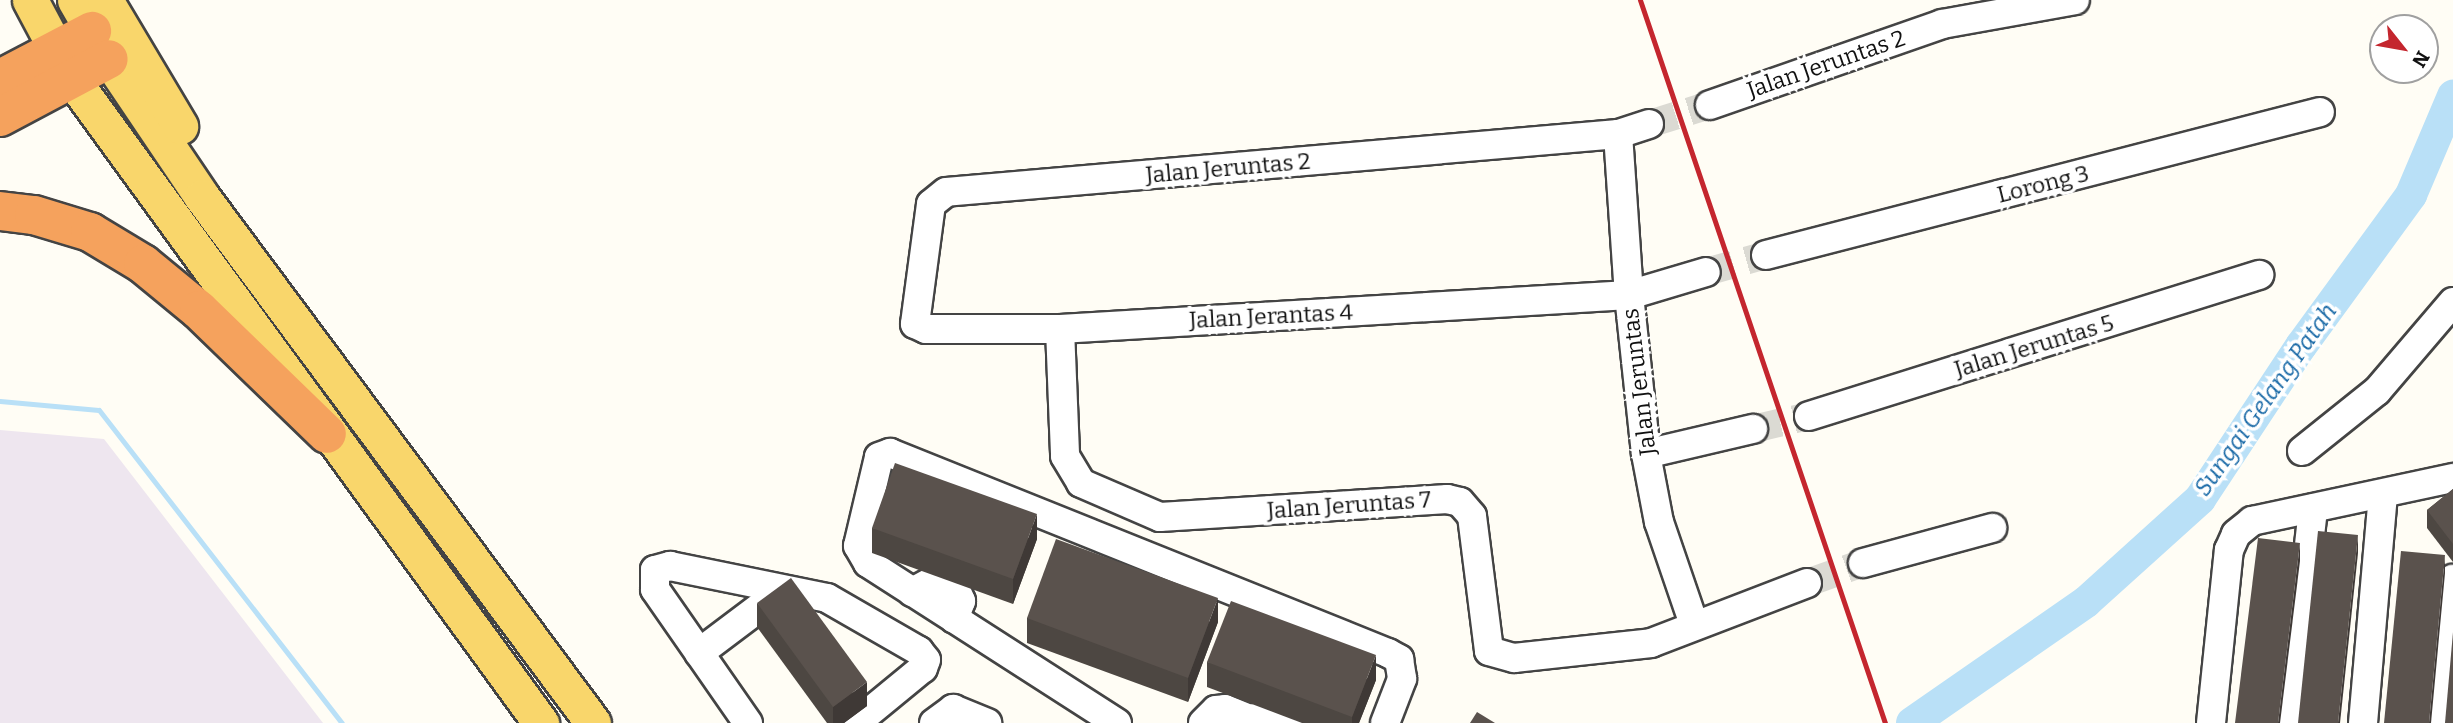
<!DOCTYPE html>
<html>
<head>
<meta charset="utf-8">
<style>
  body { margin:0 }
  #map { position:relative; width:2453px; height:723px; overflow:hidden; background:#fffdf5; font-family:Bitter,serif }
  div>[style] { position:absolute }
  .industrial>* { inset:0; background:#eee6ef }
  .stream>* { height:5px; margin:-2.5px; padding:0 2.5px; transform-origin:2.5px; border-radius:2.5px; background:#b9e0f7 }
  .river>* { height:32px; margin:-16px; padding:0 16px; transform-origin:16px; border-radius:16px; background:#b9e0f7 }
  .minor-tunnel>* { height:28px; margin-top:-14px; transform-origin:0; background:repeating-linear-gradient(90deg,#dbdad3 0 28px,transparent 0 42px) }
  .roads { filter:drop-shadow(2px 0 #444) drop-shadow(-2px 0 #444) drop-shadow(0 2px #444) drop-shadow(0 -2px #444) }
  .minor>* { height:28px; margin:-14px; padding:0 14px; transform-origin:14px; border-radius:14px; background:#fff }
  .major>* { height:35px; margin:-17.5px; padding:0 17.5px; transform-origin:17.5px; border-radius:17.5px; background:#f9d66b }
  .highway>* { height:38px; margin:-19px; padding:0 19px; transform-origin:19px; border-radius:19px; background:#f5a25d }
  .rail>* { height:5px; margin:-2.5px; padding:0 2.5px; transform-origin:2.5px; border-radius:2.5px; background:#c4262e }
  .wall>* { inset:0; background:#4d4742 }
  .shaded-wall>* { inset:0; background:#3f3936 }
  .building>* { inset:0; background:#5a524d }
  span { translate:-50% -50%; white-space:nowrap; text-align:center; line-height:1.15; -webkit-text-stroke:7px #fff; paint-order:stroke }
  .street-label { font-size:23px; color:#111 }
  .water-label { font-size:24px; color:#1768a6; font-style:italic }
  .north { position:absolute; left:2369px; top:14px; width:70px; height:70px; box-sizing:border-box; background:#fff; border:2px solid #a0a0a0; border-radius:50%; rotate:121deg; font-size:19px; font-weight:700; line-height:28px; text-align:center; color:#111 }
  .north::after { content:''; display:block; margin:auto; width:24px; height:32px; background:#c4262e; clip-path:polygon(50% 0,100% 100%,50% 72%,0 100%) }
</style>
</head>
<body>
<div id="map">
  <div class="industrial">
    <div style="clip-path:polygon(0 430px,104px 439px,323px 723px,0 723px)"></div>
  </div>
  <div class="stream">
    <div style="left:0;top:401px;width:99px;rotate:5.2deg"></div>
    <div style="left:99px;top:410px;width:396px;rotate:52.2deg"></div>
  </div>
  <div class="river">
    <div style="left:1912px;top:723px;width:212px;rotate:-34.8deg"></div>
    <div style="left:2086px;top:602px;width:154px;rotate:-42.1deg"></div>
    <div style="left:2200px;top:499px;width:183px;rotate:-56.6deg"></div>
    <div style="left:2301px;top:346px;width:187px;rotate:-53.9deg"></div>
    <div style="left:2411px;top:195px;width:108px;rotate:-67deg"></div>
  </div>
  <div class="minor-tunnel">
    <div style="left:1649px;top:124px;width:64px;rotate:-17.3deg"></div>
    <div style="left:1706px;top:272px;width:62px;rotate:-15.8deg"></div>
    <div style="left:1753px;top:429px;width:57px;rotate:-13.1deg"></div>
    <div style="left:1807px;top:583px;width:59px;rotate:-19.7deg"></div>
  </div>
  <div class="roads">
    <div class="minor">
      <div style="left:1710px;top:105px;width:246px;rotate:-19.2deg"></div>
      <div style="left:1942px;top:24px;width:135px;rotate:-10.2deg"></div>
      <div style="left:1649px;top:124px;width:33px;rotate:162deg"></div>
      <div style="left:1618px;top:134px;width:674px;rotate:175.07deg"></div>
      <div style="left:946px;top:192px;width:19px;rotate:141deg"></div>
      <div style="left:931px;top:204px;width:121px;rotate:97.6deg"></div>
      <div style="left:915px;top:324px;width:12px;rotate:24deg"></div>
      <div style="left:926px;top:329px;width:134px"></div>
      <div style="left:1060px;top:329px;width:570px;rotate:-3.42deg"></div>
      <div style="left:1629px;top:295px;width:80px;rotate:-16.6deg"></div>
      <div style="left:1618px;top:134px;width:161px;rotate:86.1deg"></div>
      <div style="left:1629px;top:295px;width:160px;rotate:83.9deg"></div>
      <div style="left:1646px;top:454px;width:69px;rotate:79.2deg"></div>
      <div style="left:1659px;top:522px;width:108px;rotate:71.1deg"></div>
      <div style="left:1766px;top:255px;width:572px;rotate:-14.47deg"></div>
      <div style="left:1060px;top:329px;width:127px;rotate:87.7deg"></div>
      <div style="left:1065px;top:456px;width:31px;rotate:59deg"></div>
      <div style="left:1081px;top:483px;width:86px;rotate:23.3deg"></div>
      <div style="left:1160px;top:517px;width:288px;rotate:-3.6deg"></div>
      <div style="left:1447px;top:499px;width:13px;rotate:13deg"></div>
      <div style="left:1460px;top:502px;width:18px;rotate:49deg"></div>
      <div style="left:1472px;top:516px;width:136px;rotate:82.8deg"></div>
      <div style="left:1489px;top:651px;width:26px;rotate:16deg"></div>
      <div style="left:1514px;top:658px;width:138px;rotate:-6.2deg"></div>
      <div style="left:1651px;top:643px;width:167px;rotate:-21deg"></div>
      <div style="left:1809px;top:416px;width:472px;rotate:-17.4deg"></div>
      <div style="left:2302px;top:451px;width:96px;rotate:-38.7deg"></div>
      <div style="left:2377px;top:391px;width:117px;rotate:-49.5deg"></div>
      <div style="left:1646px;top:454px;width:110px;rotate:-13.2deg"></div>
      <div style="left:1863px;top:563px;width:134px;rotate:-15.2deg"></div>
      <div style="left:912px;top:592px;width:24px;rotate:-28deg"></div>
      <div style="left:933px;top:581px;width:26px;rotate:25deg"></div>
      <div style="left:957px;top:592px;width:10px;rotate:66deg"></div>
      <div style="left:961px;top:601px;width:19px;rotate:111deg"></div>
      <div style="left:699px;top:653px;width:101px;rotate:-37deg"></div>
      <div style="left:1249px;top:719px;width:23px;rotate:-10deg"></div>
      <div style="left:1272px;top:715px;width:22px;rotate:21deg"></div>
      <div style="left:748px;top:723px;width:163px;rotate:-124.8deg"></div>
      <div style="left:655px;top:589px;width:19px;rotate:-90deg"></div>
      <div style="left:655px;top:570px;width:16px;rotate:-15deg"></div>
      <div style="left:670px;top:566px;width:160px;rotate:11.5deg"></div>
      <div style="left:827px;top:598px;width:106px;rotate:29.9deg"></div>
      <div style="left:919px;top:651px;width:11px;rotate:52deg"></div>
      <div style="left:926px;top:660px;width:9px;rotate:111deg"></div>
      <div style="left:923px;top:668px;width:87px;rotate:140.6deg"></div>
      <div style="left:934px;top:723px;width:24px;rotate:-36deg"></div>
      <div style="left:953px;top:709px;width:37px;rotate:22deg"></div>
      <div style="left:1117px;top:723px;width:296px;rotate:-147.3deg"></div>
      <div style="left:868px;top:563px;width:20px;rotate:-120deg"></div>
      <div style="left:858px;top:546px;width:91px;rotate:-76.7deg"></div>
      <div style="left:879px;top:457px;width:12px;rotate:-20deg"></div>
      <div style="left:890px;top:453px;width:537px;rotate:21.88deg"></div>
      <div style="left:1388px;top:653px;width:13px;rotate:29deg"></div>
      <div style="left:1399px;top:659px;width:20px;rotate:81deg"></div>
      <div style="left:1402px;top:679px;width:47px;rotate:111.1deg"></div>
      <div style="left:1203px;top:723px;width:18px;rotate:-45deg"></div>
      <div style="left:1216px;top:710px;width:9px;rotate:-6deg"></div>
      <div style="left:1225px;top:709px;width:37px;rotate:22deg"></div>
      <div style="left:2211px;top:723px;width:174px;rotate:-84.1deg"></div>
      <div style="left:2229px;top:550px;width:17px;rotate:-66deg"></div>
      <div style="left:2236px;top:534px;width:21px;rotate:-39deg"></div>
      <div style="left:2252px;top:521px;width:206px;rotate:-12.1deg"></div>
      <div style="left:2289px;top:723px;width:216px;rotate:-83.6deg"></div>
      <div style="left:2363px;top:723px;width:230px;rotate:-85deg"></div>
      <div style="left:2438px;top:723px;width:145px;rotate:-84.1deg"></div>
    </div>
    <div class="major">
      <div style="left:30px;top:0;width:89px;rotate:62deg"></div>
      <div style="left:72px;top:79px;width:797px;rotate:53.94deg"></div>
      <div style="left:75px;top:0;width:68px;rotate:60deg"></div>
      <div style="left:109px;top:59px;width:166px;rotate:56deg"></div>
      <div style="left:202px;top:197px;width:655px;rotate:53.37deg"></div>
      <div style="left:105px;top:0;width:147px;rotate:59.2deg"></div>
    </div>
    <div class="highway">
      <div style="left:0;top:79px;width:104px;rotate:-27.6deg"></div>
      <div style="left:0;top:117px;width:123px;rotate:-28deg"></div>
      <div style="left:0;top:211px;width:34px;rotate:7deg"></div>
      <div style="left:34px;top:215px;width:59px;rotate:16.9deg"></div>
      <div style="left:90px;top:232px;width:62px;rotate:31.1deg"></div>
      <div style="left:143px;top:264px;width:72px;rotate:39.4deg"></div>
      <div style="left:199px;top:310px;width:178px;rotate:44.1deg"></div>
    </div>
  </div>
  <div class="rail">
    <div style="left:1640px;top:0;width:763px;rotate:71.28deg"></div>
  </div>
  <div class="wall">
    <div style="clip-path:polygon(2453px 489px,2453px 562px,2427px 528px,2427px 510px)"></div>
    <div style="clip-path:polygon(872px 528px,1037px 539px,1013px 604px,872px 553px)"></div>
    <div style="clip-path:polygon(757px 603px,867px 706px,844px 723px,827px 723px,757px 627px)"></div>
    <div style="clip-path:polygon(1027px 618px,1218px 622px,1188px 702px,1027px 643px)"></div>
    <div style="clip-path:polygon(1207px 662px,1376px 680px,1359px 723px,1302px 723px,1207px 687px)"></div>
  </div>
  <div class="shaded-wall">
    <div style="clip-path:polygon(1037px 514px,1037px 539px,1013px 604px,1013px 579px)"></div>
    <div style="clip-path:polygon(2358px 535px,2358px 553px,2340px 723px,2338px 723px)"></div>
    <div style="clip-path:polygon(2300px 543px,2300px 561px,2280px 723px,2278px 723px)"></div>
    <div style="clip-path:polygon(2445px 555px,2445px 573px,2431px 723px,2429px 723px)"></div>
    <div style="clip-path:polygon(1218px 598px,1218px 622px,1188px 702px,1188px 678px)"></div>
    <div style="clip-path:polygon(1376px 655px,1376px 680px,1359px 723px,1352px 723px,1352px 717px)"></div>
    <div style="clip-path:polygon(867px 682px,867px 706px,844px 723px,833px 723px,833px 707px)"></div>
  </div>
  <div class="building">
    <div style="clip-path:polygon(895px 463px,1037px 514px,1013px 579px,872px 528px)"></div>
    <div style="clip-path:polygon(2453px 489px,2453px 544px,2427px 510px)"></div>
    <div style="clip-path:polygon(2318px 531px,2358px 535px,2338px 723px,2298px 723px)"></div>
    <div style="clip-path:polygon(2258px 538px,2300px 543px,2278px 723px,2235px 723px)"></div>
    <div style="clip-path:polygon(1056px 539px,1218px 598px,1188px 678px,1027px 618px)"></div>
    <div style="clip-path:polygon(2401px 551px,2445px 555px,2429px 723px,2384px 723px)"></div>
    <div style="clip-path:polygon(791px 578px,867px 682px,833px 707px,757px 603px)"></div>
    <div style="clip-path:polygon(1231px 601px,1376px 655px,1352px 717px,1207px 662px)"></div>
    <div style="clip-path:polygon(2453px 632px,2453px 723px,2445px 723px)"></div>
    <div style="clip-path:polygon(1477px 712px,1495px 723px,1470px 723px)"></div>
  </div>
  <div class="street-label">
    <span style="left:1826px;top:64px;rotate:-19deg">Jalan Jeruntas 2</span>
    <span style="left:1228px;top:168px;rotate:-5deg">Jalan Jeruntas 2</span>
    <span style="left:2043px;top:184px;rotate:-14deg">Lorong 3</span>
    <span style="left:1271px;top:316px;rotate:-3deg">Jalan Jerantas 4</span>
    <span style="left:2034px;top:346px;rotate:-17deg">Jalan Jeruntas 5</span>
    <span style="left:1639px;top:382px;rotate:-97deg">Jalan Jeruntas</span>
    <span style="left:1349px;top:505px;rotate:-4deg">Jalan Jeruntas 7</span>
  </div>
  <div class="water-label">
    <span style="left:2266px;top:400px;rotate:-55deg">Sungai Gelang Patah</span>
  </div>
  <div class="north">N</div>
</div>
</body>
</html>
